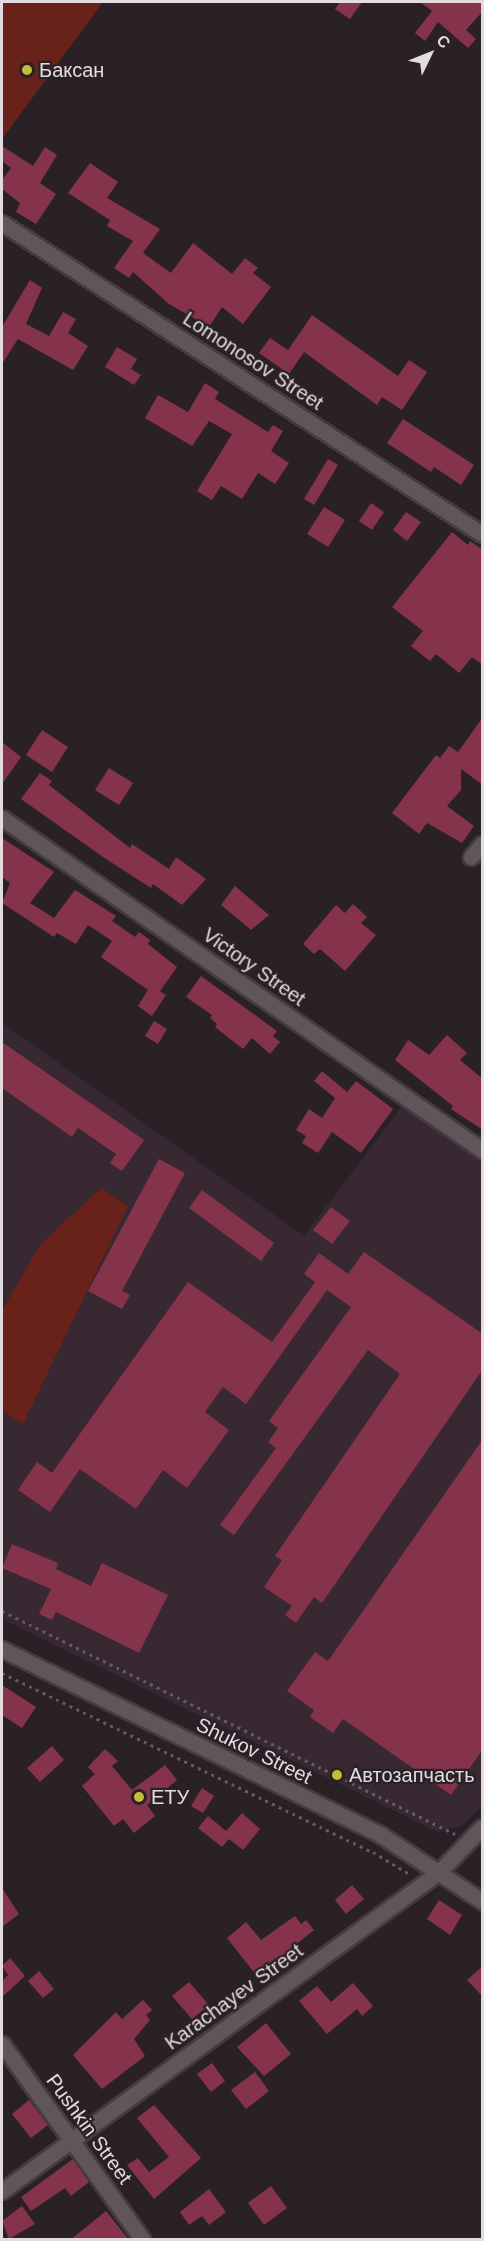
<!DOCTYPE html>
<html>
<head>
<meta charset="utf-8">
<style>
  body { margin:0 }
  #map { position:relative; width:484px; height:2241px; overflow:hidden; background:#2a2127; font-family:Arial,sans-serif }
  div>[style] { position:absolute }
  .built>* { inset:0; background:#382832 }
  .green>* { inset:0; background:#692219 }
  .building>* { inset:0; background:#85334b }
  .path>* { height:3px; margin-top:-1.5px; transform-origin:0; background:repeating-linear-gradient(90deg,#645b61 0 3px,transparent 0 7.5px) }
  .roads { filter:drop-shadow(2px 0 #453c42) drop-shadow(-2px 0 #453c42) drop-shadow(0 2px #453c42) drop-shadow(0 -2px #453c42) }
  .minor>* { height:15px; margin:-7.5px; padding:0 7.5px; transform-origin:7.5px; border-radius:7.5px; background:#61555c }
  .tertiary>* { height:15px; margin:-7.5px; padding:0 7.5px; transform-origin:7.5px; border-radius:7.5px; background:#61555c }
  .secondary>* { height:15px; margin:-7.5px; padding:0 7.5px; transform-origin:7.5px; border-radius:7.5px; background:#61555c }
  .dots>* { width:16px; height:16px; translate:-50% -50%; box-sizing:border-box; border:3px solid #2a2127; border-radius:50% }
  span { translate:-50% -50%; white-space:nowrap; text-align:center; line-height:1.15; -webkit-text-stroke:4.5px #2a2127; paint-order:stroke }
  .poi-label { font-size:20px; color:#e2dbdf }
  .left { translate:0 -50%; text-align:left }
  .street-label { font-size:20px; color:#e2dbdf }
  .frame { position:absolute; inset:0; border:3px solid #e2dbdf; pointer-events:none }
  .north { position:absolute; left:400px; top:24px; width:60px; height:60px; -webkit-text-stroke:4px #2a2127; paint-order:stroke; rotate:47deg; font-size:16px; font-weight:700; line-height:24px; text-align:center; color:#e2dbdf }
  .north::after { content:''; display:block; margin:auto; width:21px; height:27px; background:#e2dbdf; clip-path:polygon(50% 0,100% 100%,50% 72%,0 100%) }
</style>
</head>
<body>
<div id="map">
  <div class="built">
    <div style="clip-path:polygon(2px 1023px,304px 1236px,404px 1104px,482px 1159px,482px 1805px,463px 1825px,438px 1832px,2px 1619px,2px 1411px,23px 1424px,40px 1245px,2px 1310px)"></div>
  </div>
  <div class="green">
    <div style="clip-path:polygon(2px 2px,103px 2px,2px 139px)"></div>
    <div style="clip-path:polygon(101px 1188px,128px 1206px,23px 1424px,2px 1411px,2px 1310px,40px 1245px)"></div>
  </div>
  <div class="building">
    <div style="clip-path:polygon(340px 2px,362px 2px,350px 19px,335px 9px)"></div>
    <div style="clip-path:polygon(420px 2px,483px 2px,483px 11px,466px 30px,476px 39px,468px 48px,438px 22px,425px 41px,415px 33px,432px 11px)"></div>
    <div style="clip-path:polygon(2px 146px,33px 166px,45px 147px,57px 155px,40px 183px,56px 194px,36px 224px,16px 212px,20px 203px,2px 189px,2px 180px,11px 168px,2px 161px)"></div>
    <div style="clip-path:polygon(90px 163px,118px 182px,107px 198px,160px 229px,143px 253px,171px 273px,193px 243px,232px 274px,245px 258px,258px 268px,253px 273px,271px 287px,243px 324px,222px 307px,209px 327px,169px 304px,133px 272px,129px 278px,114px 268px,133px 241px,107px 226px,110px 220px,68px 193px)"></div>
    <div style="clip-path:polygon(30px 280px,42px 288px,26px 324px,49px 336px,63px 312px,76px 319px,68px 333px,88px 346px,73px 370px,18px 339px,2px 364px,2px 327px)"></div>
    <div style="clip-path:polygon(312px 315px,398px 376px,409px 360px,427px 372px,402px 410px,382px 397px,377px 405px,304px 352px,289px 374px,259px 353px,270px 338px,288px 350px)"></div>
    <div style="clip-path:polygon(117px 347px,137px 359px,131px 369px,141px 375px,134px 385px,105px 367px)"></div>
    <div style="clip-path:polygon(205px 383px,219px 392px,215px 399px,268px 432px,273px 425px,283px 431px,271px 451px,289px 463px,275px 484px,258px 473px,242px 499px,221px 486px,212px 500px,197px 491px,232px 434px,209px 421px,192px 446px,145px 418px,158px 395px,188px 412px)"></div>
    <div style="clip-path:polygon(403px 419px,474px 465px,461px 485px,434px 467px,431px 472px,387px 443px)"></div>
    <div style="clip-path:polygon(328px 459px,338px 465px,314px 505px,304px 499px)"></div>
    <div style="clip-path:polygon(371px 503px,384px 512px,372px 530px,359px 521px)"></div>
    <div style="clip-path:polygon(324px 507px,345px 520px,328px 547px,307px 534px)"></div>
    <div style="clip-path:polygon(406px 512px,421px 522px,407px 541px,393px 530px)"></div>
    <div style="clip-path:polygon(452px 532px,468px 545px,470px 541px,483px 550px,483px 665px,472px 657px,459px 673px,436px 654px,430px 661px,411px 646px,423px 631px,392px 607px)"></div>
    <div style="clip-path:polygon(483px 717px,483px 785px,461px 769px,461px 790px,447px 806px,474px 826px,462px 843px,427px 823px,419px 834px,392px 813px,436px 755px,440px 758px,449px 746px,458px 752px)"></div>
    <div style="clip-path:polygon(42px 730px,68px 747px,52px 772px,26px 755px)"></div>
    <div style="clip-path:polygon(2px 742px,21px 757px,2px 784px)"></div>
    <div style="clip-path:polygon(109px 768px,133px 783px,119px 805px,95px 790px)"></div>
    <div style="clip-path:polygon(40px 773px,52px 781px,49px 785px,130px 848px,132px 844px,169px 869px,176px 857px,206px 879px,182px 905px,153px 884px,151px 888px,106px 859px,21px 799px)"></div>
    <div style="clip-path:polygon(2px 838px,54px 872px,30px 903px,54px 918px,75px 890px,116px 916px,112px 921px,135px 937px,139px 932px,150px 940px,148px 944px,177px 967px,160px 991px,166px 995px,152px 1016px,138px 1006px,148px 990px,101px 957px,112px 941px,88px 925px,76px 944px,57px 933px,54px 937px,2px 903px,10px 883px,2px 877px)"></div>
    <div style="clip-path:polygon(235px 886px,269px 915px,251px 930px,221px 905px)"></div>
    <div style="clip-path:polygon(353px 904px,367px 917px,361px 923px,376px 935px,345px 971px,320px 949px,314px 954px,303px 944px,336px 905px,345px 913px)"></div>
    <div style="clip-path:polygon(201px 976px,277px 1031px,273px 1036px,280px 1042px,270px 1054px,252px 1038px,243px 1049px,215px 1027px,217px 1024px,210px 1018px,212px 1015px,186px 997px)"></div>
    <div style="clip-path:polygon(154px 1021px,167px 1029px,158px 1044px,145px 1036px)"></div>
    <div style="clip-path:polygon(447px 1035px,467px 1053px,460px 1060px,483px 1079px,483px 1130px,451px 1109px,453px 1106px,395px 1060px,408px 1040px,429px 1055px)"></div>
    <div style="clip-path:polygon(2px 1042px,144px 1140px,122px 1171px,110px 1163px,116px 1154px,78px 1128px,72px 1137px,2px 1088px)"></div>
    <div style="clip-path:polygon(322px 1071px,347px 1092px,356px 1081px,393px 1109px,361px 1153px,332px 1132px,318px 1153px,302px 1143px,306px 1136px,296px 1130px,309px 1109px,322px 1118px,335px 1098px,314px 1081px)"></div>
    <div style="clip-path:polygon(159px 1159px,185px 1173px,122px 1291px,130px 1295px,122px 1309px,88px 1291px)"></div>
    <div style="clip-path:polygon(202px 1190px,274px 1243px,261px 1261px,189px 1208px)"></div>
    <div style="clip-path:polygon(331px 1207px,350px 1221px,332px 1244px,313px 1230px)"></div>
    <div style="clip-path:polygon(364px 1252px,483px 1334px,483px 1369px,322px 1603px,314px 1597px,296px 1623px,285px 1615px,292px 1606px,264px 1587px,282px 1560px,275px 1556px,400px 1374px,368px 1350px,234px 1535px,220px 1525px,276px 1448px,268px 1442px,278px 1428px,269px 1421px,351px 1307px,327px 1290px,246px 1404px,223px 1387px,205px 1412px,229px 1430px,187px 1488px,163px 1470px,136px 1509px,80px 1469px,50px 1512px,18px 1490px,37px 1462px,52px 1473px,188px 1282px,272px 1342px,315px 1282px,304px 1274px,319px 1253px,348px 1274px)"></div>
    <div style="clip-path:polygon(483px 1439px,483px 1749px,451px 1795px,343px 1719px,333px 1733px,310px 1717px,314px 1710px,287px 1691px,315px 1652px,328px 1661px)"></div>
    <div style="clip-path:polygon(12px 1544px,58px 1563px,56px 1569px,91px 1586px,102px 1563px,168px 1595px,139px 1653px,56px 1612px,52px 1620px,39px 1614px,51px 1589px,2px 1568px)"></div>
    <div style="clip-path:polygon(2px 1685px,36px 1707px,22px 1728px,2px 1715px)"></div>
    <div style="clip-path:polygon(52px 1746px,64px 1760px,40px 1782px,27px 1768px)"></div>
    <div style="clip-path:polygon(105px 1749px,118px 1761px,112px 1766px,132px 1790px,165px 1765px,177px 1780px,147px 1805px,155px 1816px,134px 1833px,123px 1819px,114px 1826px,82px 1786px,95px 1774px,88px 1767px)"></div>
    <div style="clip-path:polygon(202px 1788px,214px 1796px,203px 1813px,191px 1806px)"></div>
    <div style="clip-path:polygon(242px 1813px,260px 1829px,243px 1850px,229px 1839px,222px 1847px,198px 1828px,208px 1816px,226px 1831px)"></div>
    <div style="clip-path:polygon(352px 1885px,364px 1899px,346px 1914px,335px 1900px)"></div>
    <div style="clip-path:polygon(2px 1888px,19px 1914px,2px 1927px)"></div>
    <div style="clip-path:polygon(439px 1900px,462px 1915px,450px 1935px,427px 1919px)"></div>
    <div style="clip-path:polygon(295px 1916px,301px 1924px,306px 1920px,314px 1930px,257px 1976px,227px 1938px,246px 1922px,261px 1940px)"></div>
    <div style="clip-path:polygon(10px 1958px,25px 1976px,2px 1997px,2px 1981px,8px 1975px,2px 1966px)"></div>
    <div style="clip-path:polygon(483px 1966px,483px 1997px,467px 1980px)"></div>
    <div style="clip-path:polygon(39px 1971px,54px 1989px,43px 1998px,28px 1981px)"></div>
    <div style="clip-path:polygon(189px 1982px,209px 2005px,192px 2019px,172px 1996px)"></div>
    <div style="clip-path:polygon(353px 1983px,373px 2006px,362px 2016px,357px 2009px,327px 2034px,299px 2001px,317px 1986px,331px 2002px)"></div>
    <div style="clip-path:polygon(143px 2000px,152px 2010px,146px 2015px,150px 2020px,134px 2039px,145px 2056px,102px 2089px,73px 2055px,116px 2012px,122px 2019px)"></div>
    <div style="clip-path:polygon(266px 2023px,291px 2054px,264px 2076px,237px 2047px)"></div>
    <div style="clip-path:polygon(212px 2063px,225px 2081px,211px 2092px,197px 2074px)"></div>
    <div style="clip-path:polygon(255px 2072px,269px 2091px,246px 2109px,231px 2090px)"></div>
    <div style="clip-path:polygon(29px 2100px,48px 2125px,31px 2138px,12px 2114px)"></div>
    <div style="clip-path:polygon(154px 2105px,201px 2158px,154px 2199px,127px 2165px,138px 2158px,149px 2172px,169px 2157px,137px 2118px)"></div>
    <div style="clip-path:polygon(73px 2159px,89px 2182px,71px 2196px,65px 2188px,31px 2211px,21px 2197px)"></div>
    <div style="clip-path:polygon(271px 2186px,287px 2208px,264px 2225px,248px 2203px)"></div>
    <div style="clip-path:polygon(209px 2189px,226px 2212px,209px 2225px,202px 2216px,189px 2225px,180px 2212px)"></div>
    <div style="clip-path:polygon(22px 2206px,35px 2224px,9px 2239px,2px 2221px)"></div>
    <div style="clip-path:polygon(106px 2211px,129px 2240px,70px 2240px)"></div>
  </div>
  <div class="path">
    <div style="left:2px;top:1611px;width:505px;rotate:26.21deg"></div>
    <div style="left:2px;top:1673px;width:412px;rotate:25.8deg"></div>
    <div style="left:373px;top:1852px;width:44px;rotate:31.2deg"></div>
  </div>
  <div class="roads">
    <div class="minor">
      <div style="left:2px;top:223px;width:572px;rotate:32.94deg"></div>
      <div style="left:2px;top:818px;width:584px;rotate:34.67deg"></div>
      <div style="left:471px;top:857px;width:17px;rotate:-50deg"></div>
      <div style="left:2px;top:2044px;width:241px;rotate:54.3deg"></div>
      <div style="left:2px;top:2191px;width:541px;rotate:-36.13deg"></div>
    </div>
    <div class="tertiary">
      <div style="left:439px;top:1872px;width:62px;rotate:-46.3deg"></div>
    </div>
    <div class="secondary">
      <div style="left:2px;top:1649px;width:422px;rotate:26.1deg"></div>
      <div style="left:381px;top:1835px;width:121px;rotate:33.2deg"></div>
    </div>
  </div>
  <div class="dots">
    <div style="left:27px;top:70px;background:#c7bb3c"></div>
    <div style="left:337px;top:1775px;background:#c7bb3c"></div>
    <div style="left:139px;top:1797px;background:#c7bb3c"></div>
  </div>
  <div class="poi-label">
    <span class="left" style="left:39px;top:70px">Баксан</span>
    <span class="left" style="left:349px;top:1775px">Автозапчасть</span>
    <span class="left" style="left:151px;top:1797px">ЕТУ</span>
  </div>
  <div class="street-label">
    <span style="left:253px;top:361px;rotate:33deg">Lomonosov Street</span>
    <span style="left:254px;top:967px;rotate:35deg">Victory Street</span>
    <span style="left:254px;top:1751px;rotate:26deg">Shukov Street</span>
    <span style="left:234px;top:1997px;rotate:-36deg">Karachayev Street</span>
    <span style="left:89px;top:2129px;rotate:54deg">Pushkin Street</span>
  </div>
  <div class="frame"></div>
  <div class="north">С</div>
</div>
</body>
</html>
